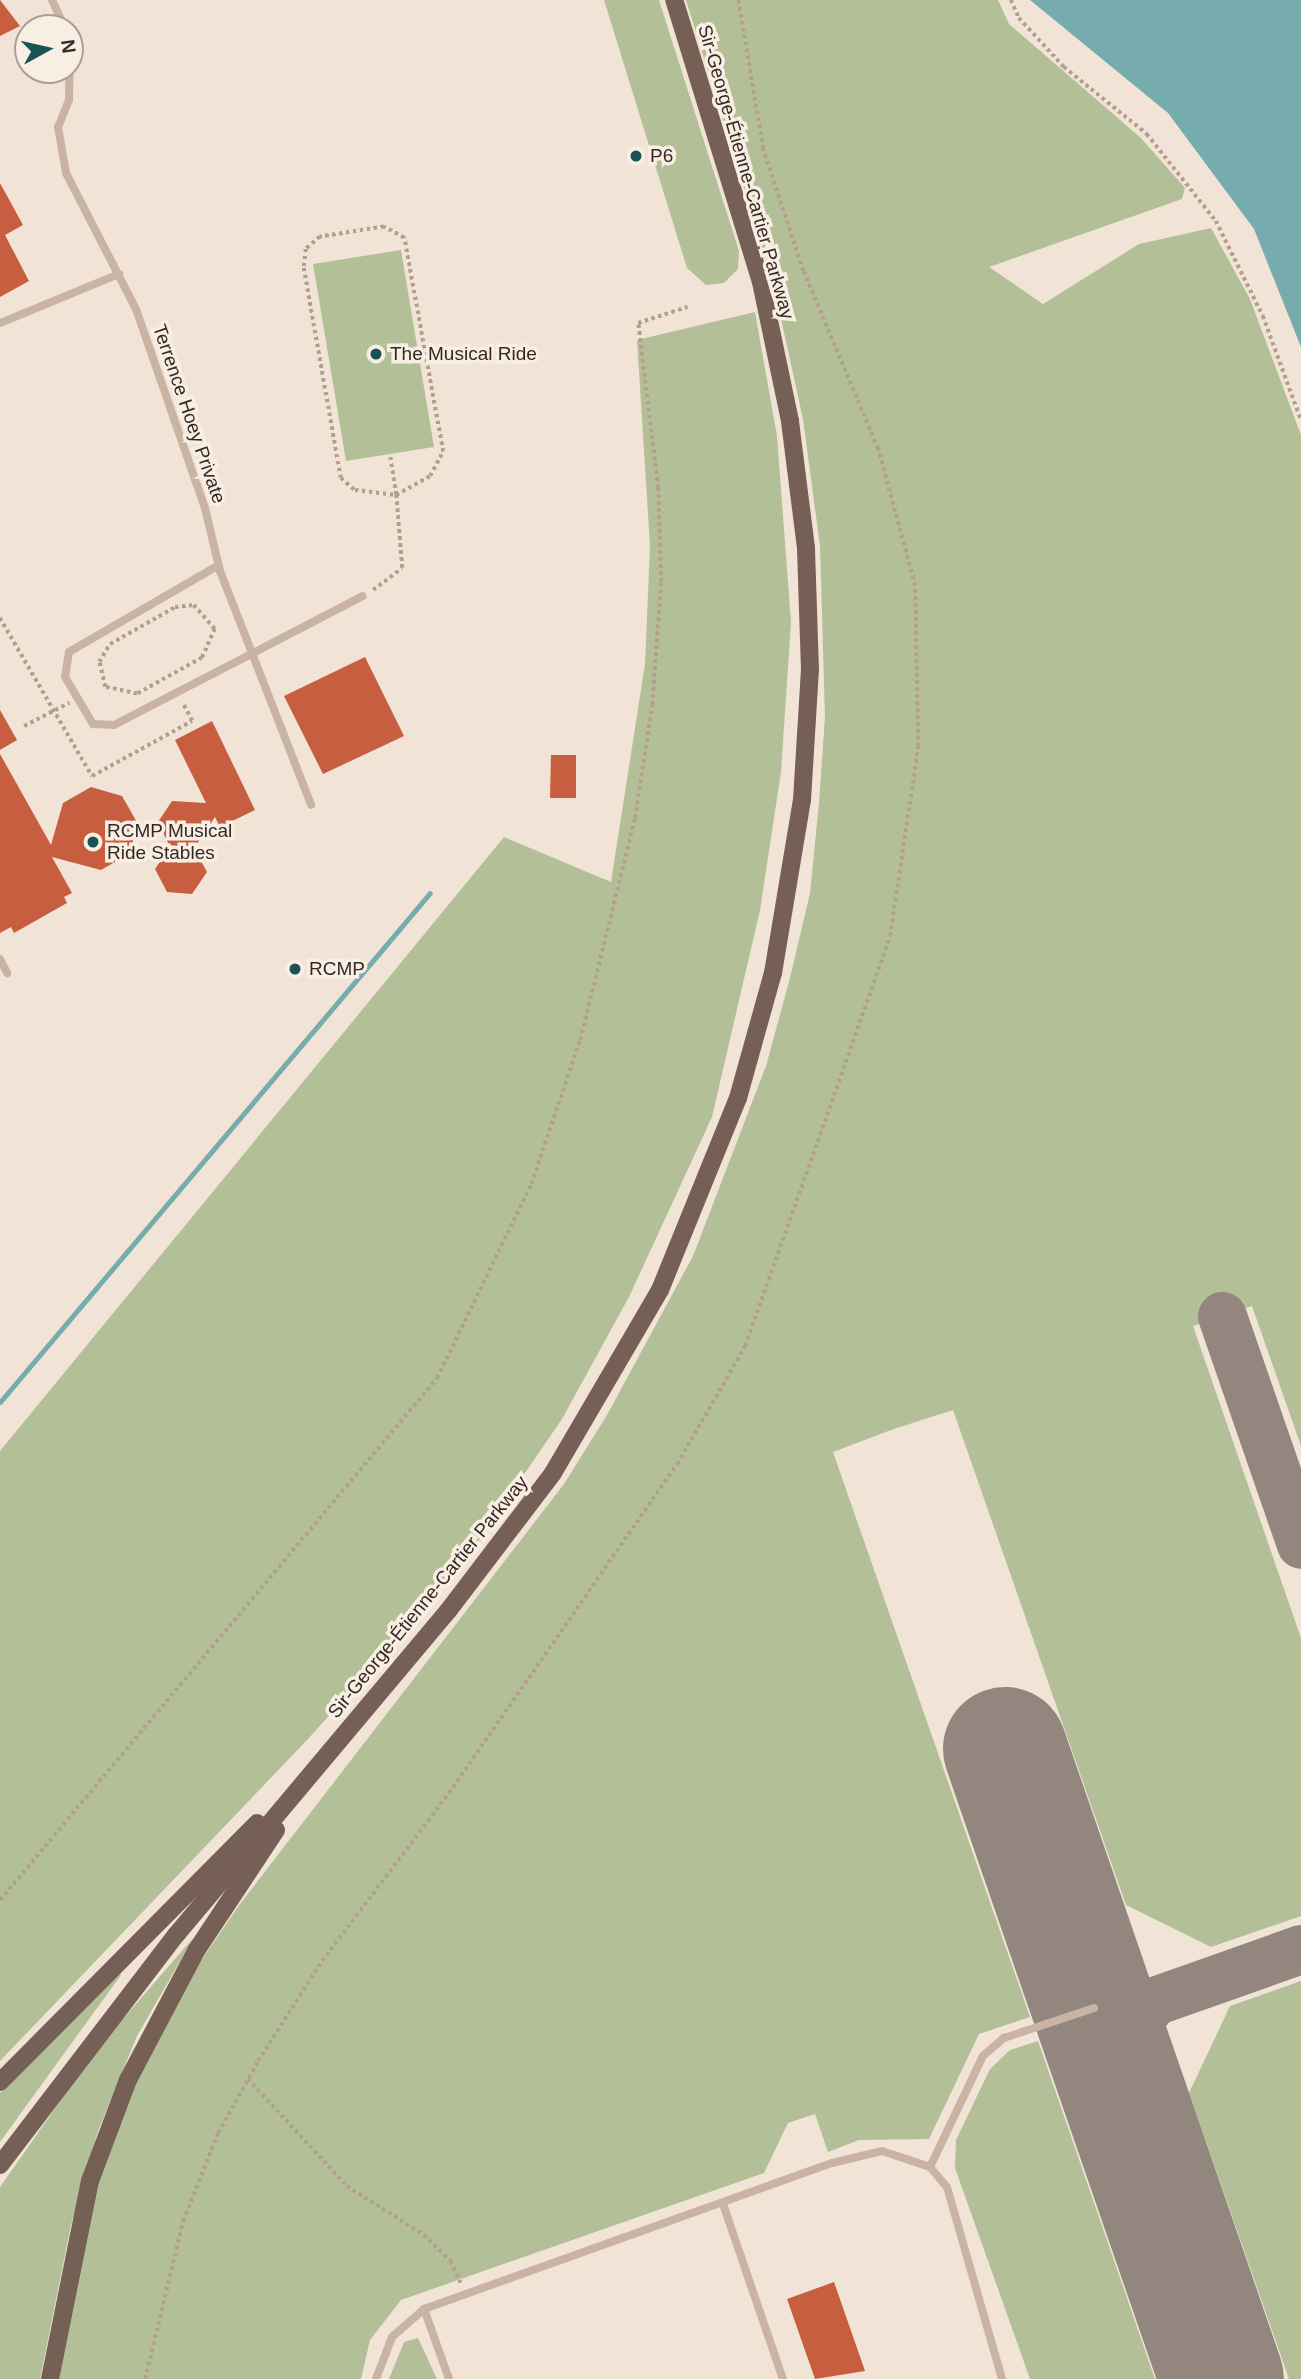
<!DOCTYPE html>
<html>
<head>
<meta charset="utf-8">
<style>
  body { margin:0 }
  #map { position:relative; width:1301px; height:2379px; overflow:hidden; background:#f1e4d7; font-family:Helvetica,sans-serif }
  div>[style] { position:absolute }
  .green>* { inset:0; background:#b3c097 }
  .water>* { inset:0; background:#76acae }
  .stream>* { height:5px; margin:-2.5px; padding:0 2.5px; transform-origin:2.5px; border-radius:2.5px; background:#76acae }
  .taxiway>* { height:49px; margin:-24.5px; padding:0 24.5px; transform-origin:24.5px; border-radius:24.5px; background:#92867e }
  .runway>* { height:124px; margin:-62px; padding:0 62px; transform-origin:62px; border-radius:62px; background:#92867e }
  .building>* { inset:0; background:#c75e3f }
  .path>* { height:3.5px; margin-top:-1.75px; transform-origin:0; background:repeating-linear-gradient(90deg,#b49e8d 0 3.5px,transparent 0 7px) }
  .service>* { height:8px; margin:-4px; padding:0 4px; transform-origin:4px; border-radius:4px; background:#c9b4a3 }
  .primary>* { height:18px; margin:-9px; padding:0 9px; transform-origin:9px; border-radius:9px; background:#766056 }
  .dots>* { width:19px; height:19px; translate:-50% -50%; box-sizing:border-box; border:4px solid #f9eee3; border-radius:50% }
  span { translate:-50% -50%; white-space:nowrap; text-align:center; line-height:1.15; -webkit-text-stroke:7px #f9eee3; paint-order:stroke }
  .poi-label { font-size:19px; color:#342925 }
  .left { translate:0 -50%; text-align:left }
  .street-label { font-size:19px; color:#342925 }
  .north { position:absolute; left:14px; top:14px; width:70px; height:70px; box-sizing:border-box; background:#f9eee3; border:2px solid #aa9f97; border-radius:50%; rotate:82deg; font-size:19px; font-weight:700; line-height:28px; text-align:center; color:#342925 }
  .north::after { content:''; display:block; margin:auto; width:24px; height:32px; background:#1b5255; clip-path:polygon(50% 0,100% 100%,50% 72%,0 100%) }
</style>
</head>
<body>
<div id="map">
  <div class="green">
    <div style="clip-path:polygon(604px 0,659px 0,739px 251px,738px 269px,724px 283px,706px 285px,687px 268px)"></div>
    <div style="clip-path:polygon(686px 0,998px 0,1009px 24px,1141px 138px,1185px 188px,1182px 199px,989px 267px,1043px 304px,1139px 244px,1211px 228px,1250px 299px,1301px 435px,1301px 1446px,1252px 1306px,1193px 1326px,1301px 1638px,1301px 1916px,1211px 1947px,1126px 1905px,953px 1410px,891px 1430px,833px 1452px,1030px 2017px,979px 2034px,929px 2139px,859px 2140px,828px 2152px,815px 2114px,788px 2123px,764px 2173px,401px 2300px,370px 2340px,361px 2379px,56px 2379px,96px 2184px,133px 2085px,176px 1997px,240px 1904px,564px 1484px,607px 1415px,693px 1256px,766px 1066px,790px 978px,810px 893px,819px 803px,825px 717px,820px 546px,803px 419px,772px 278px)"></div>
    <div style="clip-path:polygon(401px 250px,434px 447px,346px 461px,313px 264px)"></div>
    <div style="clip-path:polygon(755px 312px,777px 436px,791px 622px,781px 772px,760px 910px,712px 1117px,629px 1297px,562px 1419px,462px 1565px,309px 1738px,0 2061px,0 1451px,504px 837px,611px 882px,645px 664px,650px 546px,637px 340px)"></div>
    <div style="clip-path:polygon(194px 1937px,137px 2036px,98px 2131px,71px 2225px,40px 2379px,0 2379px,0 2187px,96px 2050px)"></div>
    <div style="clip-path:polygon(118px 1971px,121px 1975px,0 2142px,0 2093px)"></div>
    <div style="clip-path:polygon(1301px 1981px,1301px 2379px,1289px 2379px,1189px 2093px,1230px 2006px)"></div>
    <div style="clip-path:polygon(1038px 2041px,1155px 2379px,1030px 2379px,955px 2168px,956px 2140px,990px 2069px,1010px 2050px)"></div>
    <div style="clip-path:polygon(418px 2338px,437px 2379px,389px 2379px,404px 2342px)"></div>
  </div>
  <div class="water">
    <div style="clip-path:polygon(1030px 0,1301px 0,1301px 347px,1254px 229px,1168px 113px)"></div>
  </div>
  <div class="stream">
    <div style="left:0;top:1402px;width:666px;rotate:-49.81deg"></div>
  </div>
  <div class="taxiway">
    <div style="left:1222px;top:1316px;width:241px;rotate:70.9deg"></div>
    <div style="left:1122px;top:2088px;width:49px;rotate:-88.8deg"></div>
    <div style="left:1123px;top:2039px;width:49px;rotate:-50.8deg"></div>
    <div style="left:1154px;top:2001px;width:156px;rotate:-19.5deg"></div>
  </div>
  <div class="runway">
    <div style="left:1005px;top:1749px;width:666px;rotate:70.99deg"></div>
  </div>
  <div class="building">
    <div style="clip-path:polygon(0 0,20px 26px,0 36px)"></div>
    <div style="clip-path:polygon(0 183px,23px 225px,5px 235px,29px 281px,0 297px)"></div>
    <div style="clip-path:polygon(365px 657px,404px 736px,323px 774px,284px 696px)"></div>
    <div style="clip-path:polygon(0 710px,17px 740px,0 750px)"></div>
    <div style="clip-path:polygon(212px 721px,255px 810px,220px 827px,215px 817px,194px 848px,207px 872px,192px 894px,167px 892px,155px 869px,170px 847px,158px 822px,172px 801px,206px 803px,175px 740px)"></div>
    <div style="clip-path:polygon(0 754px,51px 845px,63px 803px,91px 787px,122px 796px,138px 824px,129px 854px,101px 870px,52px 857px,72px 893px,64px 897px,67px 903px,14px 933px,11px 927px,0 933px)"></div>
    <div style="clip-path:polygon(551px 755px,576px 755px,576px 798px,550px 798px)"></div>
    <div style="clip-path:polygon(834px 2282px,865px 2371px,815px 2379px,787px 2299px)"></div>
  </div>
  <div class="path">
    <div style="left:1011px;top:0;width:20px;rotate:66deg"></div>
    <div style="left:1019px;top:18px;width:67px;rotate:47.4deg"></div>
    <div style="left:1064px;top:67px;width:107px;rotate:38.9deg"></div>
    <div style="left:1147px;top:134px;width:111px;rotate:51.6deg"></div>
    <div style="left:1216px;top:221px;width:106px;rotate:63.7deg"></div>
    <div style="left:1263px;top:316px;width:111px;rotate:69.9deg"></div>
    <div style="left:373px;top:590px;width:36px;rotate:-37deg"></div>
    <div style="left:402px;top:568px;width:73px;rotate:-94.7deg"></div>
    <div style="left:396px;top:495px;width:39px;rotate:-29deg"></div>
    <div style="left:430px;top:476px;width:27px;rotate:-62deg"></div>
    <div style="left:443px;top:452px;width:218px;rotate:-100.3deg"></div>
    <div style="left:404px;top:238px;width:23px;rotate:-151deg"></div>
    <div style="left:384px;top:227px;width:65px;rotate:171.1deg"></div>
    <div style="left:320px;top:237px;width:18px;rotate:139deg"></div>
    <div style="left:306px;top:249px;width:19px;rotate:96deg"></div>
    <div style="left:304px;top:268px;width:213px;rotate:80deg"></div>
    <div style="left:341px;top:478px;width:18px;rotate:41deg"></div>
    <div style="left:355px;top:490px;width:41px;rotate:7deg"></div>
    <div style="left:396px;top:495px;width:38px;rotate:-99deg"></div>
    <div style="left:194px;top:605px;width:32px;rotate:49deg"></div>
    <div style="left:215px;top:629px;width:32px;rotate:114deg"></div>
    <div style="left:202px;top:658px;width:74px;rotate:151deg"></div>
    <div style="left:137px;top:694px;width:33px;rotate:-168deg"></div>
    <div style="left:105px;top:687px;width:26px;rotate:-103deg"></div>
    <div style="left:99px;top:662px;width:21px;rotate:-59deg"></div>
    <div style="left:110px;top:644px;width:75px;rotate:-29.6deg"></div>
    <div style="left:175px;top:607px;width:19px;rotate:-6deg"></div>
    <div style="left:0;top:618px;width:183px;rotate:59.8deg"></div>
    <div style="left:92px;top:776px;width:114px;rotate:-28.8deg"></div>
    <div style="left:192px;top:721px;width:19px;rotate:-118deg"></div>
    <div style="left:24px;top:726px;width:51px;rotate:-27.1deg"></div>
    <div style="left:0;top:1900px;width:681px;rotate:-50.07deg"></div>
    <div style="left:437px;top:1378px;width:216px;rotate:-64.1deg"></div>
    <div style="left:531px;top:1184px;width:152px;rotate:-71.2deg"></div>
    <div style="left:580px;top:1040px;width:229px;rotate:-76.1deg"></div>
    <div style="left:635px;top:818px;width:114px;rotate:-81.4deg"></div>
    <div style="left:652px;top:705px;width:123px;rotate:-85.8deg"></div>
    <div style="left:661px;top:582px;width:94px;rotate:-91.8deg"></div>
    <div style="left:658px;top:488px;width:166px;rotate:-96.9deg"></div>
    <div style="left:638px;top:323px;width:52px;rotate:-18.1deg"></div>
    <div style="left:248px;top:2079px;width:146px;rotate:47.2deg"></div>
    <div style="left:347px;top:2186px;width:91px;rotate:32.5deg"></div>
    <div style="left:424px;top:2235px;width:37px;rotate:44deg"></div>
    <div style="left:451px;top:2261px;width:24px;rotate:66deg"></div>
    <div style="left:145px;top:2379px;width:163px;rotate:-76.5deg"></div>
    <div style="left:183px;top:2221px;width:95px;rotate:-68.3deg"></div>
    <div style="left:218px;top:2133px;width:82px;rotate:-60.9deg"></div>
    <div style="left:258px;top:2061px;width:119px;rotate:-57.4deg"></div>
    <div style="left:322px;top:1961px;width:211px;rotate:-52.9deg"></div>
    <div style="left:449px;top:1793px;width:400px;rotate:-55.3deg"></div>
    <div style="left:677px;top:1464px;width:136px;rotate:-60deg"></div>
    <div style="left:745px;top:1346px;width:435px;rotate:-70.5deg"></div>
    <div style="left:890px;top:936px;width:191px;rotate:-81.6deg"></div>
    <div style="left:918px;top:747px;width:161px;rotate:-91.1deg"></div>
    <div style="left:915px;top:586px;width:142px;rotate:-105.1deg"></div>
    <div style="left:878px;top:449px;width:193px;rotate:-112.8deg"></div>
    <div style="left:803px;top:271px;width:128px;rotate:-108.2deg"></div>
    <div style="left:763px;top:149px;width:151px;rotate:-99.5deg"></div>
  </div>
  <div class="service">
    <div style="left:52px;top:0;width:31px;rotate:65deg"></div>
    <div style="left:70px;top:38px;width:62px;rotate:90.9deg"></div>
    <div style="left:69px;top:100px;width:29px;rotate:112deg"></div>
    <div style="left:58px;top:127px;width:47px;rotate:80.1deg"></div>
    <div style="left:66px;top:173px;width:153px;rotate:62.8deg"></div>
    <div style="left:136px;top:309px;width:211px;rotate:70.9deg"></div>
    <div style="left:205px;top:508px;width:65px;rotate:76.6deg"></div>
    <div style="left:220px;top:571px;width:251px;rotate:68.7deg"></div>
    <div style="left:0;top:323px;width:129px;rotate:-22.4deg"></div>
    <div style="left:219px;top:565px;width:173px;rotate:149.9deg"></div>
    <div style="left:69px;top:652px;width:25px;rotate:99deg"></div>
    <div style="left:65px;top:677px;width:55px;rotate:59.2deg"></div>
    <div style="left:93px;top:724px;width:21px;rotate:3deg"></div>
    <div style="left:114px;top:725px;width:280px;rotate:-27.4deg"></div>
    <div style="left:0;top:959px;width:16px;rotate:63deg"></div>
    <div style="left:930px;top:2167px;width:123px;rotate:-64.5deg"></div>
    <div style="left:983px;top:2056px;width:28px;rotate:-41deg"></div>
    <div style="left:1004px;top:2038px;width:95px;rotate:-18.4deg"></div>
    <div style="left:723px;top:2204px;width:185px;rotate:71.1deg"></div>
    <div style="left:424px;top:2309px;width:74px;rotate:70.3deg"></div>
    <div style="left:376px;top:2379px;width:45px;rotate:-69.1deg"></div>
    <div style="left:392px;top:2337px;width:43px;rotate:-41.2deg"></div>
    <div style="left:424px;top:2309px;width:433px;rotate:-19.7deg"></div>
    <div style="left:832px;top:2163px;width:51px;rotate:-13.5deg"></div>
    <div style="left:882px;top:2151px;width:51px;rotate:18.4deg"></div>
    <div style="left:930px;top:2167px;width:26px;rotate:50deg"></div>
    <div style="left:947px;top:2187px;width:200px;rotate:74deg"></div>
  </div>
  <div class="primary">
    <div style="left:0;top:2082px;width:365px;rotate:-45.2deg"></div>
    <div style="left:0;top:2165px;width:290px;rotate:-52.6deg"></div>
    <div style="left:176px;top:1935px;width:423px;rotate:-50deg"></div>
    <div style="left:448px;top:1611px;width:173px;rotate:-52.7deg"></div>
    <div style="left:553px;top:1473px;width:212px;rotate:-59.7deg"></div>
    <div style="left:660px;top:1290px;width:207px;rotate:-67.9deg"></div>
    <div style="left:738px;top:1098px;width:130px;rotate:-74.4deg"></div>
    <div style="left:773px;top:973px;width:175px;rotate:-80.5deg"></div>
    <div style="left:802px;top:800px;width:130px;rotate:-86.5deg"></div>
    <div style="left:810px;top:670px;width:122px;rotate:-91.9deg"></div>
    <div style="left:806px;top:548px;width:128px;rotate:-97.2deg"></div>
    <div style="left:790px;top:421px;width:142px;rotate:-101.8deg"></div>
    <div style="left:761px;top:282px;width:295px;rotate:-107.1deg"></div>
    <div style="left:50px;top:2379px;width:202px;rotate:-78.6deg"></div>
    <div style="left:90px;top:2181px;width:108px;rotate:-69.4deg"></div>
    <div style="left:128px;top:2080px;width:146px;rotate:-62.2deg"></div>
    <div style="left:196px;top:1951px;width:145px;rotate:-56.5deg"></div>
  </div>
  <div class="dots">
    <div style="left:636px;top:156px;background:#1b5255"></div>
    <div style="left:376px;top:354px;background:#1b5255"></div>
    <div style="left:93px;top:842px;background:#1b5255"></div>
    <div style="left:295px;top:969px;background:#1b5255"></div>
  </div>
  <div class="poi-label">
    <span class="left" style="left:650px;top:156px">P6</span>
    <span class="left" style="left:390px;top:354px">The Musical Ride</span>
    <span class="left" style="left:107px;top:842px">RCMP Musical<br>Ride Stables</span>
    <span class="left" style="left:309px;top:969px">RCMP</span>
  </div>
  <div class="street-label">
    <span style="left:746px;top:172px;rotate:74deg">Sir-George-Étienne-Cartier Parkway</span>
    <span style="left:189px;top:414px;rotate:71deg">Terrence Hoey Private</span>
    <span style="left:428px;top:1597px;rotate:-51deg">Sir-George-Étienne-Cartier Parkway</span>
  </div>
  <div class="north">N</div>
</div>
</body>
</html>
